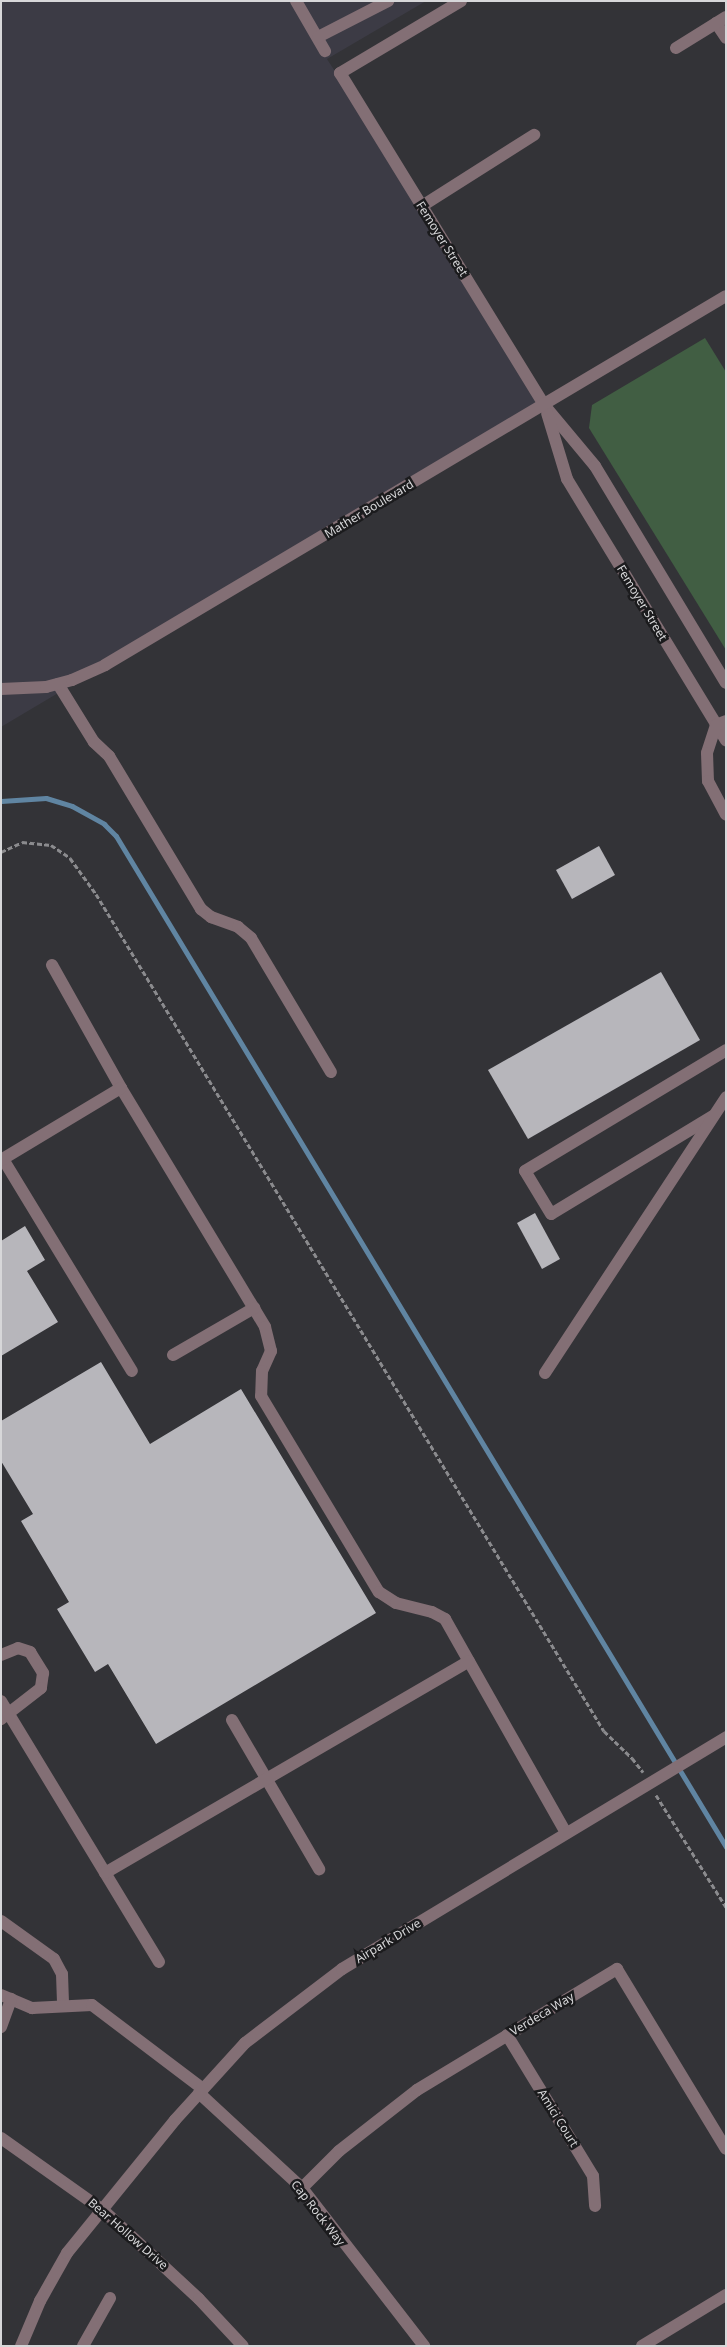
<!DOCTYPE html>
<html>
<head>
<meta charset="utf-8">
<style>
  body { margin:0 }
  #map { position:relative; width:727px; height:2347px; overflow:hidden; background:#333337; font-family:"Noto Sans",sans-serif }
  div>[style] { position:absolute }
  .built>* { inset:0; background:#3c3b45 }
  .green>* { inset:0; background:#415e43 }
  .stream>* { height:5px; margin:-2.5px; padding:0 2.5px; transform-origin:2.5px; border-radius:2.5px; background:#6085a2 }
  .building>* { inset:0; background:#b7b6bb }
  .path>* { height:3px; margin-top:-1.5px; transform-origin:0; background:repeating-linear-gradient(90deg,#8b8b8e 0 5px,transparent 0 7.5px) }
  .minor>* { height:12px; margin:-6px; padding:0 6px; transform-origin:6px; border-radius:6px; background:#836f75 }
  span { translate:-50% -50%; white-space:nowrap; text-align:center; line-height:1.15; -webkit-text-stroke:5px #1b1b1d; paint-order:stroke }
  .street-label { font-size:12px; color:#d7d7d9 }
  .frame { position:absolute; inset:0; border:2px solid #d7d7d9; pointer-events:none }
</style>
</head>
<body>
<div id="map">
  <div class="built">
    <div style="clip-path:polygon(1px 1px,426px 1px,327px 59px,422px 206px,541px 406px,1px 727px)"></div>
  </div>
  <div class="green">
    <div style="clip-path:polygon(705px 338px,726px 372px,726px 650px,589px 428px,592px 405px)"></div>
  </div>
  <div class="stream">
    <div style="left:1px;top:801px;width:45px;rotate:-3.8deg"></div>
    <div style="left:46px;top:798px;width:27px;rotate:17deg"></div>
    <div style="left:72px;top:806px;width:37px;rotate:29deg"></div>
    <div style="left:104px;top:824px;width:17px;rotate:45deg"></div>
    <div style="left:116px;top:836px;width:1181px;rotate:58.89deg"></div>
  </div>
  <div class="building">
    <div style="clip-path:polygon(599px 846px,615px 875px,572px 899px,556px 870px)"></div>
    <div style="clip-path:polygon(661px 972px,700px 1040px,528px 1139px,488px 1070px)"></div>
    <div style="clip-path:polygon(535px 1213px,560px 1259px,542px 1269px,517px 1223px)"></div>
    <div style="clip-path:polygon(25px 1226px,45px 1260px,27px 1271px,58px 1322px,1px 1356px,1px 1241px)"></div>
    <div style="clip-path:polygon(101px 1362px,150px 1444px,241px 1389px,376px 1613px,156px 1744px,108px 1664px,95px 1672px,57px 1609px,69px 1602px,21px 1521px,33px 1514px,1px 1461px,1px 1421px)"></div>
  </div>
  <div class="path">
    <div style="left:1px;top:852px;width:23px;rotate:-25deg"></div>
    <div style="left:22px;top:842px;width:29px;rotate:6deg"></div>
    <div style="left:51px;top:845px;width:23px;rotate:34deg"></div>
    <div style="left:70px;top:858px;width:44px;rotate:54.2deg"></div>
    <div style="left:96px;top:894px;width:979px;rotate:58.75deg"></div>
    <div style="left:604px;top:1731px;width:39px;rotate:44deg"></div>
    <div style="left:632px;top:1758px;width:18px;rotate:52deg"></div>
    <div style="left:656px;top:1795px;width:132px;rotate:58deg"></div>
  </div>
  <div class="minor">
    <div style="left:296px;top:1px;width:58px;rotate:59.9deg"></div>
    <div style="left:461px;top:1px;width:141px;rotate:149.2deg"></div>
    <div style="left:340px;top:73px;width:391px;rotate:58.4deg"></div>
    <div style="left:545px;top:406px;width:78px;rotate:50.2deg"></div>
    <div style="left:595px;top:466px;width:253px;rotate:58.9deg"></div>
    <div style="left:716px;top:23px;width:18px;rotate:56deg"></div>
    <div style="left:318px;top:37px;width:79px;rotate:-27.2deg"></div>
    <div style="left:676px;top:48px;width:59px;rotate:-31.8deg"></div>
    <div style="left:422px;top:206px;width:133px;rotate:-32.4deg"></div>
    <div style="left:547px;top:413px;width:69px;rotate:73.1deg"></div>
    <div style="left:567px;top:479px;width:306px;rotate:58.7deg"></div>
    <div style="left:58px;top:684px;width:68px;rotate:58.2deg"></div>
    <div style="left:94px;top:742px;width:21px;rotate:43deg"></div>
    <div style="left:109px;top:756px;width:179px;rotate:59deg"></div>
    <div style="left:201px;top:909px;width:13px;rotate:39deg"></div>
    <div style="left:211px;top:917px;width:29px;rotate:20deg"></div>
    <div style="left:238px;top:927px;width:17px;rotate:40deg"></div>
    <div style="left:251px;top:938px;width:156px;rotate:59.2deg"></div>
    <div style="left:1px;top:689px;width:45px;rotate:-2.5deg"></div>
    <div style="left:46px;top:687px;width:27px;rotate:-15deg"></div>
    <div style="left:72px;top:680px;width:36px;rotate:-24deg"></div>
    <div style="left:105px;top:665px;width:722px;rotate:-30.72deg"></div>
    <div style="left:726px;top:721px;width:11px;rotate:158deg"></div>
    <div style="left:716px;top:725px;width:29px;rotate:108deg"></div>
    <div style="left:707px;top:753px;width:28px;rotate:88deg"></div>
    <div style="left:708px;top:781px;width:38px;rotate:62deg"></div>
    <div style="left:52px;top:965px;width:141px;rotate:60.7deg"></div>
    <div style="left:121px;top:1088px;width:279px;rotate:58.9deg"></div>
    <div style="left:265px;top:1327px;width:25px;rotate:76deg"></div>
    <div style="left:271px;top:1351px;width:22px;rotate:114deg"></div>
    <div style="left:262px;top:1371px;width:25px;rotate:92deg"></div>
    <div style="left:261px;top:1396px;width:229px;rotate:59deg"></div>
    <div style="left:379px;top:1592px;width:20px;rotate:33deg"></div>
    <div style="left:396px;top:1603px;width:37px;rotate:14deg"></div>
    <div style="left:432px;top:1612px;width:15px;rotate:28deg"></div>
    <div style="left:445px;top:1619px;width:246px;rotate:60.5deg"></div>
    <div style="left:713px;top:1116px;width:189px;rotate:148.8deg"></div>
    <div style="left:551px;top:1214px;width:50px;rotate:-121.2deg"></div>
    <div style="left:525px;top:1171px;width:235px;rotate:-31deg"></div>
    <div style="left:3px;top:1159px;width:248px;rotate:58.7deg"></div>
    <div style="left:1px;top:1160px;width:140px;rotate:-31deg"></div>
    <div style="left:173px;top:1355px;width:94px;rotate:-30.1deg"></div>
    <div style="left:545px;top:1373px;width:330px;rotate:-56.7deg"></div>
    <div style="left:1px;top:1655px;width:18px;rotate:-22deg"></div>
    <div style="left:18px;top:1648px;width:13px;rotate:18deg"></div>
    <div style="left:30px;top:1652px;width:25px;rotate:58deg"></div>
    <div style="left:43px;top:1673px;width:15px;rotate:98deg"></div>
    <div style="left:41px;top:1688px;width:51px;rotate:142.2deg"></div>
    <div style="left:1px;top:1701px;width:305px;rotate:58.8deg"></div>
    <div style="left:232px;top:1720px;width:173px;rotate:59.7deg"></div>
    <div style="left:105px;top:1873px;width:421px;rotate:-30.2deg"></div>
    <div style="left:1px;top:1921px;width:65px;rotate:35.6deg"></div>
    <div style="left:54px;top:1959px;width:17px;rotate:62deg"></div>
    <div style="left:62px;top:1974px;width:32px;rotate:88deg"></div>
    <div style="left:1px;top:1995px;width:34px;rotate:23deg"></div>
    <div style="left:32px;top:2008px;width:60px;rotate:-2.9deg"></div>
    <div style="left:92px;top:2005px;width:139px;rotate:37.1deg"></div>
    <div style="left:1px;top:2027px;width:30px;rotate:-70deg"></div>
    <div style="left:507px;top:2035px;width:165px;rotate:58.6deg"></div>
    <div style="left:593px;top:2176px;width:30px;rotate:86deg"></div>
    <div style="left:199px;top:2093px;width:140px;rotate:42.7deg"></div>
    <div style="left:302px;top:2188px;width:200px;rotate:52.3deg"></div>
    <div style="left:1px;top:2138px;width:126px;rotate:35.3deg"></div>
    <div style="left:104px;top:2211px;width:129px;rotate:42.8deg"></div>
    <div style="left:199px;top:2299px;width:64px;rotate:46.9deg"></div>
    <div style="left:302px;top:2188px;width:52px;rotate:-45deg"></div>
    <div style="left:339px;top:2151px;width:99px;rotate:-38deg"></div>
    <div style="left:417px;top:2090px;width:234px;rotate:-31.2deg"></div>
    <div style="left:617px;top:1969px;width:210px;rotate:58.8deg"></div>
    <div style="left:21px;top:2346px;width:49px;rotate:-67.1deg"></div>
    <div style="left:40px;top:2301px;width:55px;rotate:-60.6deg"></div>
    <div style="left:67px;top:2253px;width:171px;rotate:-50.9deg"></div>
    <div style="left:175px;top:2120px;width:104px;rotate:-47.7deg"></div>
    <div style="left:245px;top:2043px;width:122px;rotate:-37.3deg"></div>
    <div style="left:342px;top:1969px;width:449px;rotate:-31.1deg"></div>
    <div style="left:83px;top:2346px;width:55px;rotate:-60.6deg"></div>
    <div style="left:642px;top:2346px;width:98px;rotate:-31.3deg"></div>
  </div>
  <div class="street-label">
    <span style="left:442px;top:239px;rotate:58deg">Femoyer Street</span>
    <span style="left:369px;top:509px;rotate:-31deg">Mather Boulevard</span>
    <span style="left:642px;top:603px;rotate:59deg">Femoyer Street</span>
    <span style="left:388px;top:1941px;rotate:-31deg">Airpark Drive</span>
    <span style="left:542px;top:2014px;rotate:-31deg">Verdeca Way</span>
    <span style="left:558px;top:2118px;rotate:58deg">Amici Court</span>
    <span style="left:318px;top:2213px;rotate:52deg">Cap Rock Way</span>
    <span style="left:128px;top:2234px;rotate:41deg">Bear Hollow Drive</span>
  </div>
  <div class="frame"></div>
</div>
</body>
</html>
